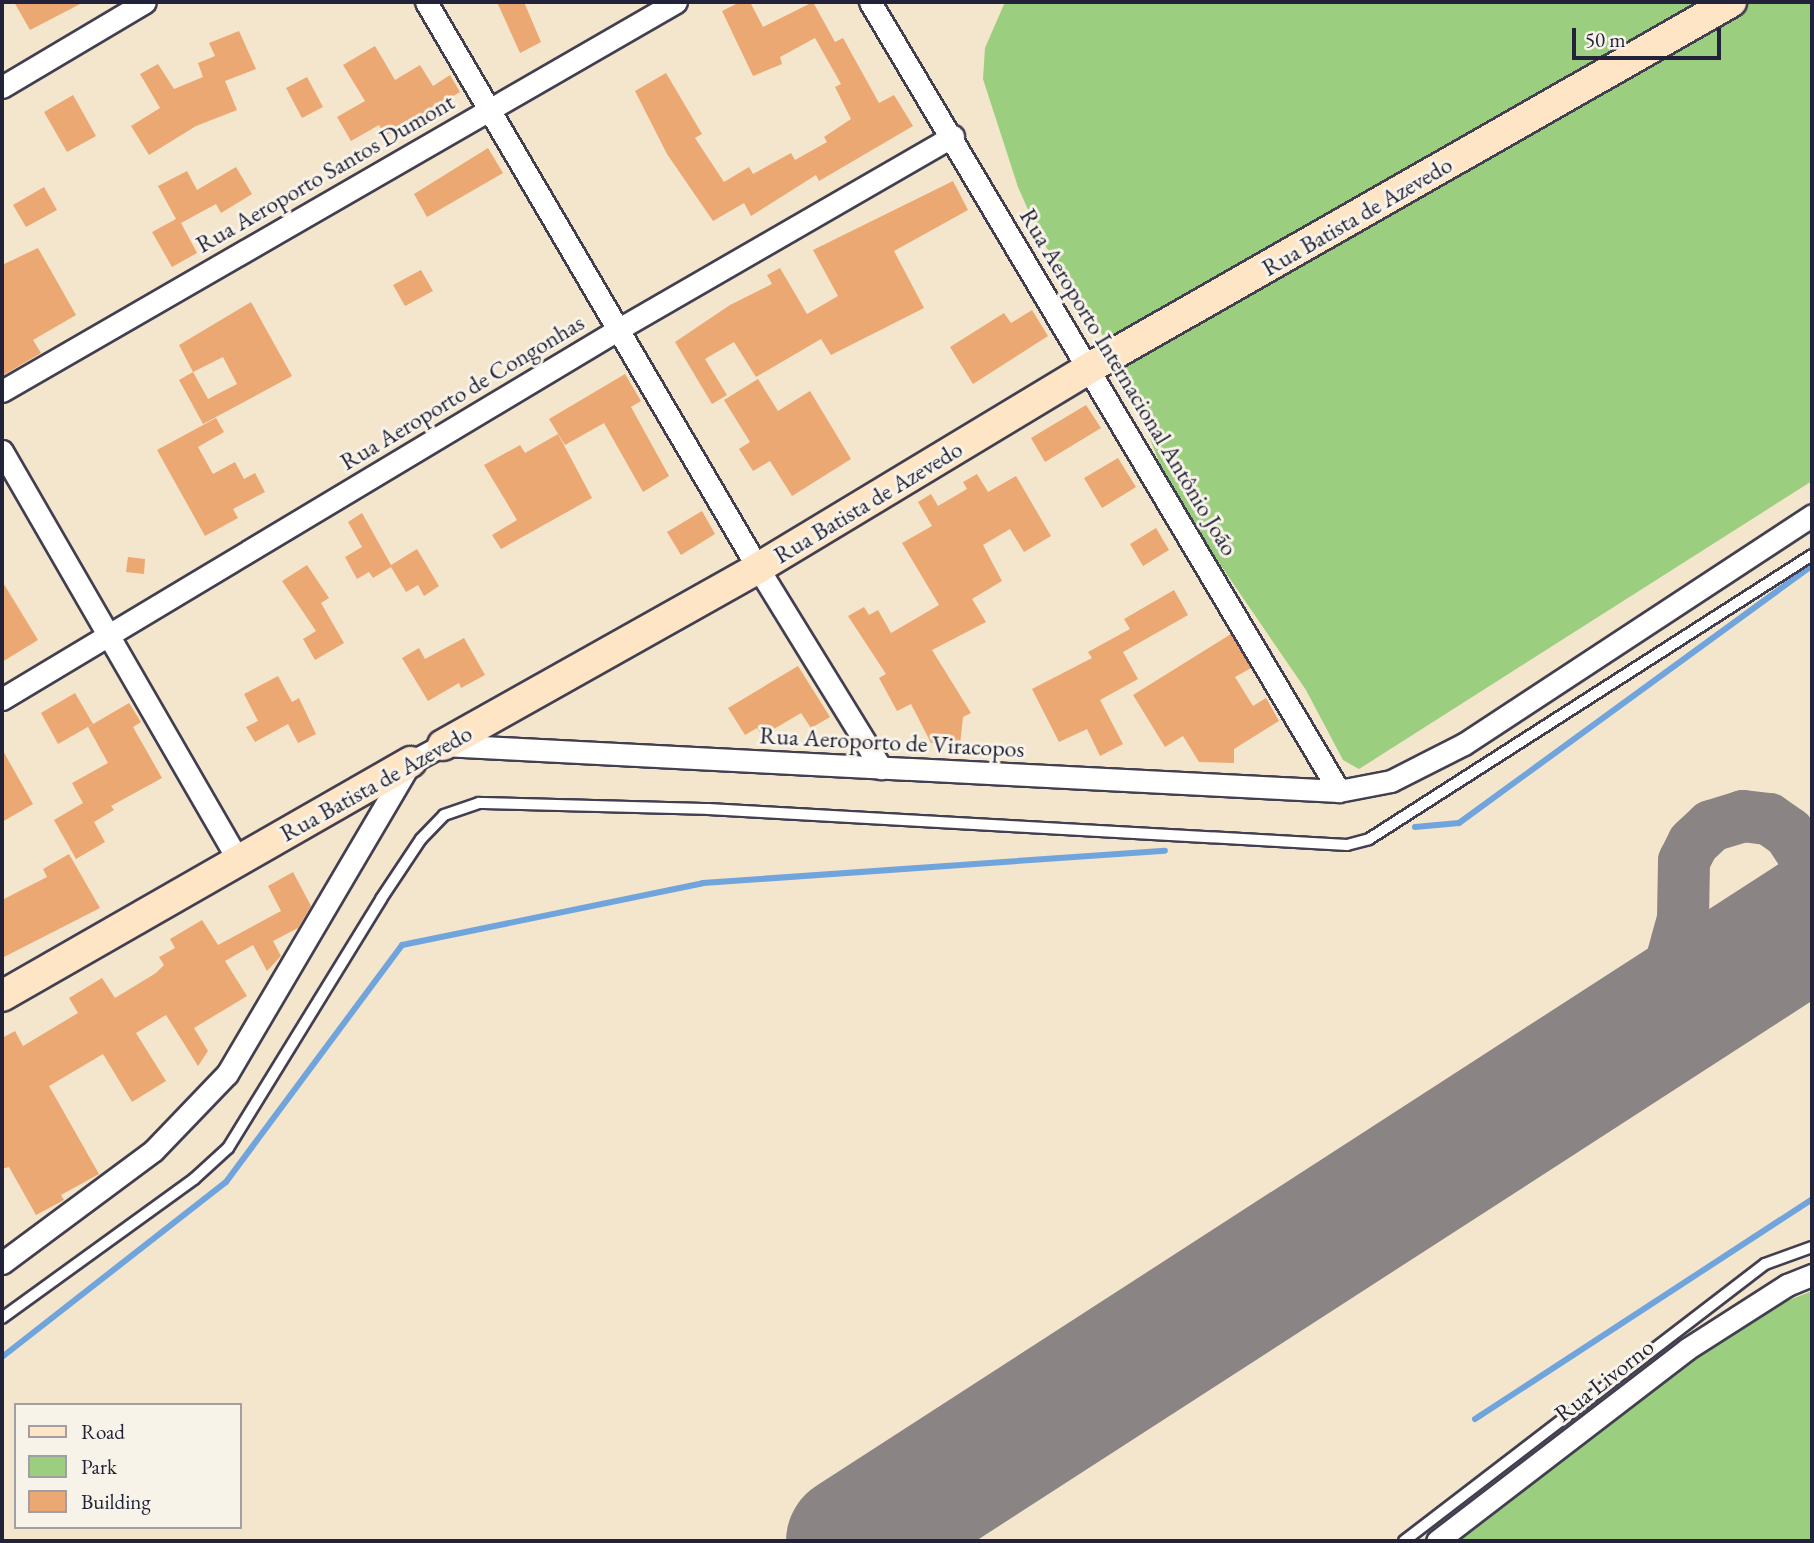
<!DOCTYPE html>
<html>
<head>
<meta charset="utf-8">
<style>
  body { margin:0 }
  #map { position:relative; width:1814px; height:1543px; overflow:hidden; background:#f4e5cd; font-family:"EB Garamond",serif }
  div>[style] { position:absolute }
  .green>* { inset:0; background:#9bce7e }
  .stream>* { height:6px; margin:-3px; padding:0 3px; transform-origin:3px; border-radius:3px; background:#70a4dd }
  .taxiway>* { height:52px; margin:-26px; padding:0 26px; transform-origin:26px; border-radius:26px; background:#8b8484 }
  .runway>* { height:133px; margin:-66.5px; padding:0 66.5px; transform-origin:66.5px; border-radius:66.5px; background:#8b8484 }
  .building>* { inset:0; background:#eca872 }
  .roads { filter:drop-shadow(2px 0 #423f51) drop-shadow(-2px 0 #423f51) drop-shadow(0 2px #423f51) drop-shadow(0 -2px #423f51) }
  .lane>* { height:10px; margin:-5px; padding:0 5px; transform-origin:5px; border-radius:5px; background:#fff }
  .street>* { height:21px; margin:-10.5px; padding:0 10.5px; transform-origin:10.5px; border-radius:10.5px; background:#fff }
  .secondary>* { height:30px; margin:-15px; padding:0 15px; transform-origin:15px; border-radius:15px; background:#fde5c5 }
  span { translate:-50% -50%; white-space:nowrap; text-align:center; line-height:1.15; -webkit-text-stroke:6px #f7f3e8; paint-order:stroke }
  .street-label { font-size:24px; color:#22223b }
  .frame { position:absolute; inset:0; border:4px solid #22223b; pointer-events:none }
  .legend { position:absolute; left:14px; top:1403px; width:228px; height:126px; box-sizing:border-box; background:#f7f3e8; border:2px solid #a29fa3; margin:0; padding:9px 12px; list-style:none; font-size:21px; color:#22223b }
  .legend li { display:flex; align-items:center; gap:14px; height:35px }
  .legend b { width:35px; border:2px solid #a29fa3 }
  .scale { position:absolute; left:1572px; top:28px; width:149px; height:32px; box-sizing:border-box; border:4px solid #22223b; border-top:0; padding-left:9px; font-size:21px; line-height:24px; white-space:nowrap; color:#22223b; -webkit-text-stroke:5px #f7f3e8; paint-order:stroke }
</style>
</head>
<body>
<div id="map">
  <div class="green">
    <div style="clip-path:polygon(1005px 2px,1812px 2px,1812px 481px,1359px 769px,1343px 760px,1306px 690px,1189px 519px,1164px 474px,1118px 359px,1041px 239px,1018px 187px,983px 79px,985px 48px)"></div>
    <div style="clip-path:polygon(1812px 1291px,1812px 1541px,1458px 1541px,1673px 1369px,1764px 1310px)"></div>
  </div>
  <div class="stream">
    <div style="left:1415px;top:827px;width:44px;rotate:-5.2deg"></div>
    <div style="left:1459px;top:823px;width:437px;rotate:-36.1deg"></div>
    <div style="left:2px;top:1357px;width:284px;rotate:-38deg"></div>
    <div style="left:226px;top:1182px;width:295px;rotate:-53.4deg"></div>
    <div style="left:402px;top:945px;width:307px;rotate:-11.6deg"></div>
    <div style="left:703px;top:883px;width:463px;rotate:-4deg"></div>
    <div style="left:1475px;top:1419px;width:402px;rotate:-33.1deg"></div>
  </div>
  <div class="taxiway">
    <div style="left:1626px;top:1041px;width:76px;rotate:-57.4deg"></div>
    <div style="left:1667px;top:977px;width:60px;rotate:-74.6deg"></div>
    <div style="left:1683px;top:919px;width:58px;rotate:-89deg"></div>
    <div style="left:1684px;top:861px;width:20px;rotate:-63deg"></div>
    <div style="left:1693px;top:843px;width:25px;rotate:-43deg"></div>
    <div style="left:1711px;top:826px;width:34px;rotate:-17deg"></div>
    <div style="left:1743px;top:816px;width:26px;rotate:7deg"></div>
    <div style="left:1769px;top:819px;width:24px;rotate:35deg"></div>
    <div style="left:1789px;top:833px;width:42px;rotate:56.7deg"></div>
  </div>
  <div class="runway">
    <div style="left:852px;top:1541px;width:1143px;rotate:-32.86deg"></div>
  </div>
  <div class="building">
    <div style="clip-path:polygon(14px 2px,84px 2px,30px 30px)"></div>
    <div style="clip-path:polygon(497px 2px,524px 2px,541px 42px,520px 53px)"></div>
    <div style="clip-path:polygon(740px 2px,750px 2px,763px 27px,813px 2px,835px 42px,843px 38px,879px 103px,894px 95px,913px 126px,819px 181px,816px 175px,751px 216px,744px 203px,713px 221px,667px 154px,635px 91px,666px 73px,702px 134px,695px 138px,724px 182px,749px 167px,753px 174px,791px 153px,795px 160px,827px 142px,824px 137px,851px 119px,835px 87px,841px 84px,815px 38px,780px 57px,782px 64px,753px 76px,722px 11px)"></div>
    <div style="clip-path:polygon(239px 31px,256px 69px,225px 81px,237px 110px,196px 126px,149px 155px,131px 126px,160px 108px,140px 74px,158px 64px,174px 89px,203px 77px,198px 63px,215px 56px,209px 43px)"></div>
    <div style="clip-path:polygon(375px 46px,395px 80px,420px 65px,433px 86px,450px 75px,460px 92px,385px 136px,379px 125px,351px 141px,337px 117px,365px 101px,343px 65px)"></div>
    <div style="clip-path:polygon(307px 77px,323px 107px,302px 118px,286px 88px)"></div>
    <div style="clip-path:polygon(73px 95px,96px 136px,67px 152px,44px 112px)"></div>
    <div style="clip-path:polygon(488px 148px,503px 173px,427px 217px,414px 194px)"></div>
    <div style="clip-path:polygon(236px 167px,252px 194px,221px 213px,216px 204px,181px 223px,197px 253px,172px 267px,152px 232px,176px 219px,158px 186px,187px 171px,197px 190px)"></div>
    <div style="clip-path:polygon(953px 181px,968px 210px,894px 251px,924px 308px,831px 355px,821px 339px,756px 377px,734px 342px,705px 359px,727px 395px,712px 404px,675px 342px,730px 305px,772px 284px,767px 275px,780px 268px,807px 314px,838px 296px,813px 250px)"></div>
    <div style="clip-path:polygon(44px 187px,57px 210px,26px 227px,13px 205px)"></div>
    <div style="clip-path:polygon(38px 248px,76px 315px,33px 340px,41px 353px,2px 376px,2px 265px)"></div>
    <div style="clip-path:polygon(421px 270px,433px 291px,405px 306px,393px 285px)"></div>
    <div style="clip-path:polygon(evenodd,251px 302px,292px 376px,203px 424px,179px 380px,193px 372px,179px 345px,251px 302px,223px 357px,237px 384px,208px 399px,193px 372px,223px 357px)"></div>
    <div style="clip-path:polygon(1032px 310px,1048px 336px,973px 384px,950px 347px,1004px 313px,1011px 323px)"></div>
    <div style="clip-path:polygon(625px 374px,641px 401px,631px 407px,669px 476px,643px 492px,604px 423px,565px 445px,549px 419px)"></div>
    <div style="clip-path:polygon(758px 379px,778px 411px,810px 391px,851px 459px,792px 496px,770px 461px,753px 471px,739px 449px,750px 442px,724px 400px)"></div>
    <div style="clip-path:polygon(1086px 405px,1101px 428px,1045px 462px,1031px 438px)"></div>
    <div style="clip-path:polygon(216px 418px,224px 432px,198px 447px,213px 474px,235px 462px,244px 479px,255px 473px,265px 492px,233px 509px,238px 518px,205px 536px,157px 450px)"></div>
    <div style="clip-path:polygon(558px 434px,592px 498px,501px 549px,492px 535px,517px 520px,484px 465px,520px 445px,525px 453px)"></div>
    <div style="clip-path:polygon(1118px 458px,1136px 487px,1102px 508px,1084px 478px)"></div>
    <div style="clip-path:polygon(977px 474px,988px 492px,1016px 476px,1051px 536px,1024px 552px,1010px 529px,983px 545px,1002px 581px,972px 599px,986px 622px,932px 650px,971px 713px,963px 717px,960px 745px,931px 743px,911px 704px,897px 711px,879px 678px,886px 674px,848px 616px,864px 607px,869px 615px,878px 610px,891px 633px,939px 605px,902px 543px,932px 526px,918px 502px,931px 494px,938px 506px,967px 489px,963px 482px)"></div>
    <div style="clip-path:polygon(702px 511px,715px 534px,681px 555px,667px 532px)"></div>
    <div style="clip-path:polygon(362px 513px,391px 565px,417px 549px,439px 586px,424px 596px,418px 585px,406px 592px,391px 567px,373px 578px,369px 572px,357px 579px,345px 557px,362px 547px,348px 522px)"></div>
    <div style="clip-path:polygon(1156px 528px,1169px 550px,1143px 566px,1130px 544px)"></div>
    <div style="clip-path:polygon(128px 557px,145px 559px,144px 574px,126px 572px)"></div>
    <div style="clip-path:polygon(307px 565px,329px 598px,321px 603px,344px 643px,315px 660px,303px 639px,316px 631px,282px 581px)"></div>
    <div style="clip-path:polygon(2px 581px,38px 640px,2px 662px)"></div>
    <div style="clip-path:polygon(1174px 590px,1188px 615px,1123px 652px,1138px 679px,1100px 700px,1123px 744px,1100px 756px,1087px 729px,1059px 742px,1032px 689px,1092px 658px,1088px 652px,1130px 629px,1124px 619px)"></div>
    <div style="clip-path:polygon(1231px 634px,1251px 668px,1235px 677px,1253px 706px,1266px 698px,1279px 721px,1234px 749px,1234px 763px,1199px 762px,1183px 736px,1165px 747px,1133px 695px)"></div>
    <div style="clip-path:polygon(464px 638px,485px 675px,461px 688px,459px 683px,428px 701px,402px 658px,419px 648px,425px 659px)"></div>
    <div style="clip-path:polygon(798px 666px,830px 717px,811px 728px,801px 713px,762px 736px,757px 728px,745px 735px,728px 708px)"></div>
    <div style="clip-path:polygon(278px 676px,292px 702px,299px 698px,316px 734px,298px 743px,288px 724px,255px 742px,246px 727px,258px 721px,244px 694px)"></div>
    <div style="clip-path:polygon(75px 693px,93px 724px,58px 744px,41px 713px)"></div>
    <div style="clip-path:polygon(129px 703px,141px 722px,133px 727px,162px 778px,111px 806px,114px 810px,94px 822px,105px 842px,76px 859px,54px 820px,83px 803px,72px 783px,108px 763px,88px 727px)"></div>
    <div style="clip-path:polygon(2px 749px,33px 804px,2px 822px)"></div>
    <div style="clip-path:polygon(69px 854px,100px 908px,2px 958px,2px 900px,47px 877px,43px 869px)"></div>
    <div style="clip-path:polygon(293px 872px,311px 906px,298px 928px,273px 941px,281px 956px,267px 971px,253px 945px,225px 961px,247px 996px,194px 1028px,208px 1051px,198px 1066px,166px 1015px,136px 1033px,166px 1081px,132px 1102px,103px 1054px,49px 1086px,99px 1174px,61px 1195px,64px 1200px,36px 1215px,9px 1167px,2px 1169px,2px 1038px,15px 1031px,23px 1046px,78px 1013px,69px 998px,102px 978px,115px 998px,156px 973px,164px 965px,159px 957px,175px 948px,170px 939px,202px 920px,218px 945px,281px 911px,268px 886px)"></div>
  </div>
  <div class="roads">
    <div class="lane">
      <div style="left:2px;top:1318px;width:237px;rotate:-35.9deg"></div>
      <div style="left:194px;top:1179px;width:46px;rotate:-42.4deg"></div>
      <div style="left:228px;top:1148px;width:292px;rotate:-58.4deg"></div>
      <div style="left:381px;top:899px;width:72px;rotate:-56.3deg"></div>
      <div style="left:421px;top:839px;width:33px;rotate:-46deg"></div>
      <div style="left:444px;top:815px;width:37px;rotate:-19deg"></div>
      <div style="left:479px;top:803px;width:229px;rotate:1.5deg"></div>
      <div style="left:708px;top:809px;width:640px;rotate:3.22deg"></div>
      <div style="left:1347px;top:845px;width:23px;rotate:-15deg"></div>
      <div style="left:1369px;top:839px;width:526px;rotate:-32.66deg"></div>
      <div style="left:1404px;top:1541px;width:455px;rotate:-37.5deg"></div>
      <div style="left:1765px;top:1264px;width:50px;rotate:-19.9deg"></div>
    </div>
    <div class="street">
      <div style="left:426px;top:2px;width:656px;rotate:59.61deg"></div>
      <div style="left:758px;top:568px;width:235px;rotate:58.4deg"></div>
      <div style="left:870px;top:2px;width:918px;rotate:59.27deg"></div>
      <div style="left:2px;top:87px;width:166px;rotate:-30.7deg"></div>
      <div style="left:2px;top:391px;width:778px;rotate:-29.99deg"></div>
      <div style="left:2px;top:451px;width:472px;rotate:60deg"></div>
      <div style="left:2px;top:699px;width:717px;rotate:-30.96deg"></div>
      <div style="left:617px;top:330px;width:388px;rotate:-30deg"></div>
      <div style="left:2px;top:1263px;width:189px;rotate:-36.6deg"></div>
      <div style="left:154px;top:1150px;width:105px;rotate:-46.2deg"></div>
      <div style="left:227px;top:1074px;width:362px;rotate:-59.5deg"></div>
      <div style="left:411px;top:762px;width:36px;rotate:-28deg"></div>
      <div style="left:443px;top:745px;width:897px;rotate:2.94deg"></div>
      <div style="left:1339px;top:791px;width:53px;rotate:-10.9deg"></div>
      <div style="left:1391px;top:781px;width:82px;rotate:-26.9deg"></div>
      <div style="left:1464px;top:744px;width:417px;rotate:-33.3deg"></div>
      <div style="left:1437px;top:1541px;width:315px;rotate:-37.5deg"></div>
      <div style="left:1687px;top:1349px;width:119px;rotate:-32.6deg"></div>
      <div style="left:1787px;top:1285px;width:27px;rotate:-22deg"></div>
    </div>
    <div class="secondary">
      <div style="left:443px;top:745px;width:361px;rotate:-29.3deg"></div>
      <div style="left:758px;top:568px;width:389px;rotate:-31.1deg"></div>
      <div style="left:1091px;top:367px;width:737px;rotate:-29.7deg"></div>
      <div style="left:2px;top:996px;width:471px;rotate:-29.8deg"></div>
    </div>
  </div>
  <div class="street-label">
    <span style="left:325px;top:173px;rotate:-30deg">Rua Aeroporto Santos Dumont</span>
    <span style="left:1357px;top:216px;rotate:-30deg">Rua Batista de Azevedo</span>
    <span style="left:1129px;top:382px;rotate:59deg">Rua Aeroporto Internacional Antônio João</span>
    <span style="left:462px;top:392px;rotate:-31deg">Rua Aeroporto de Congonhas</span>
    <span style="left:868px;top:502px;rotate:-31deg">Rua Batista de Azevedo</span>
    <span style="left:892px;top:742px;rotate:3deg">Rua Aeroporto de Viracopos</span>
    <span style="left:376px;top:783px;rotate:-29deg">Rua Batista de Azevedo</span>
    <span style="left:1604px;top:1380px;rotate:-38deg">Rua Livorno</span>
  </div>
  <div class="frame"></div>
  <ul class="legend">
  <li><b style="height:9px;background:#fde5c5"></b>Road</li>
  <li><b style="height:19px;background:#9bce7e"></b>Park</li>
  <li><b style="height:19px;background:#eca872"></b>Building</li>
  </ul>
  <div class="scale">50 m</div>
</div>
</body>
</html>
